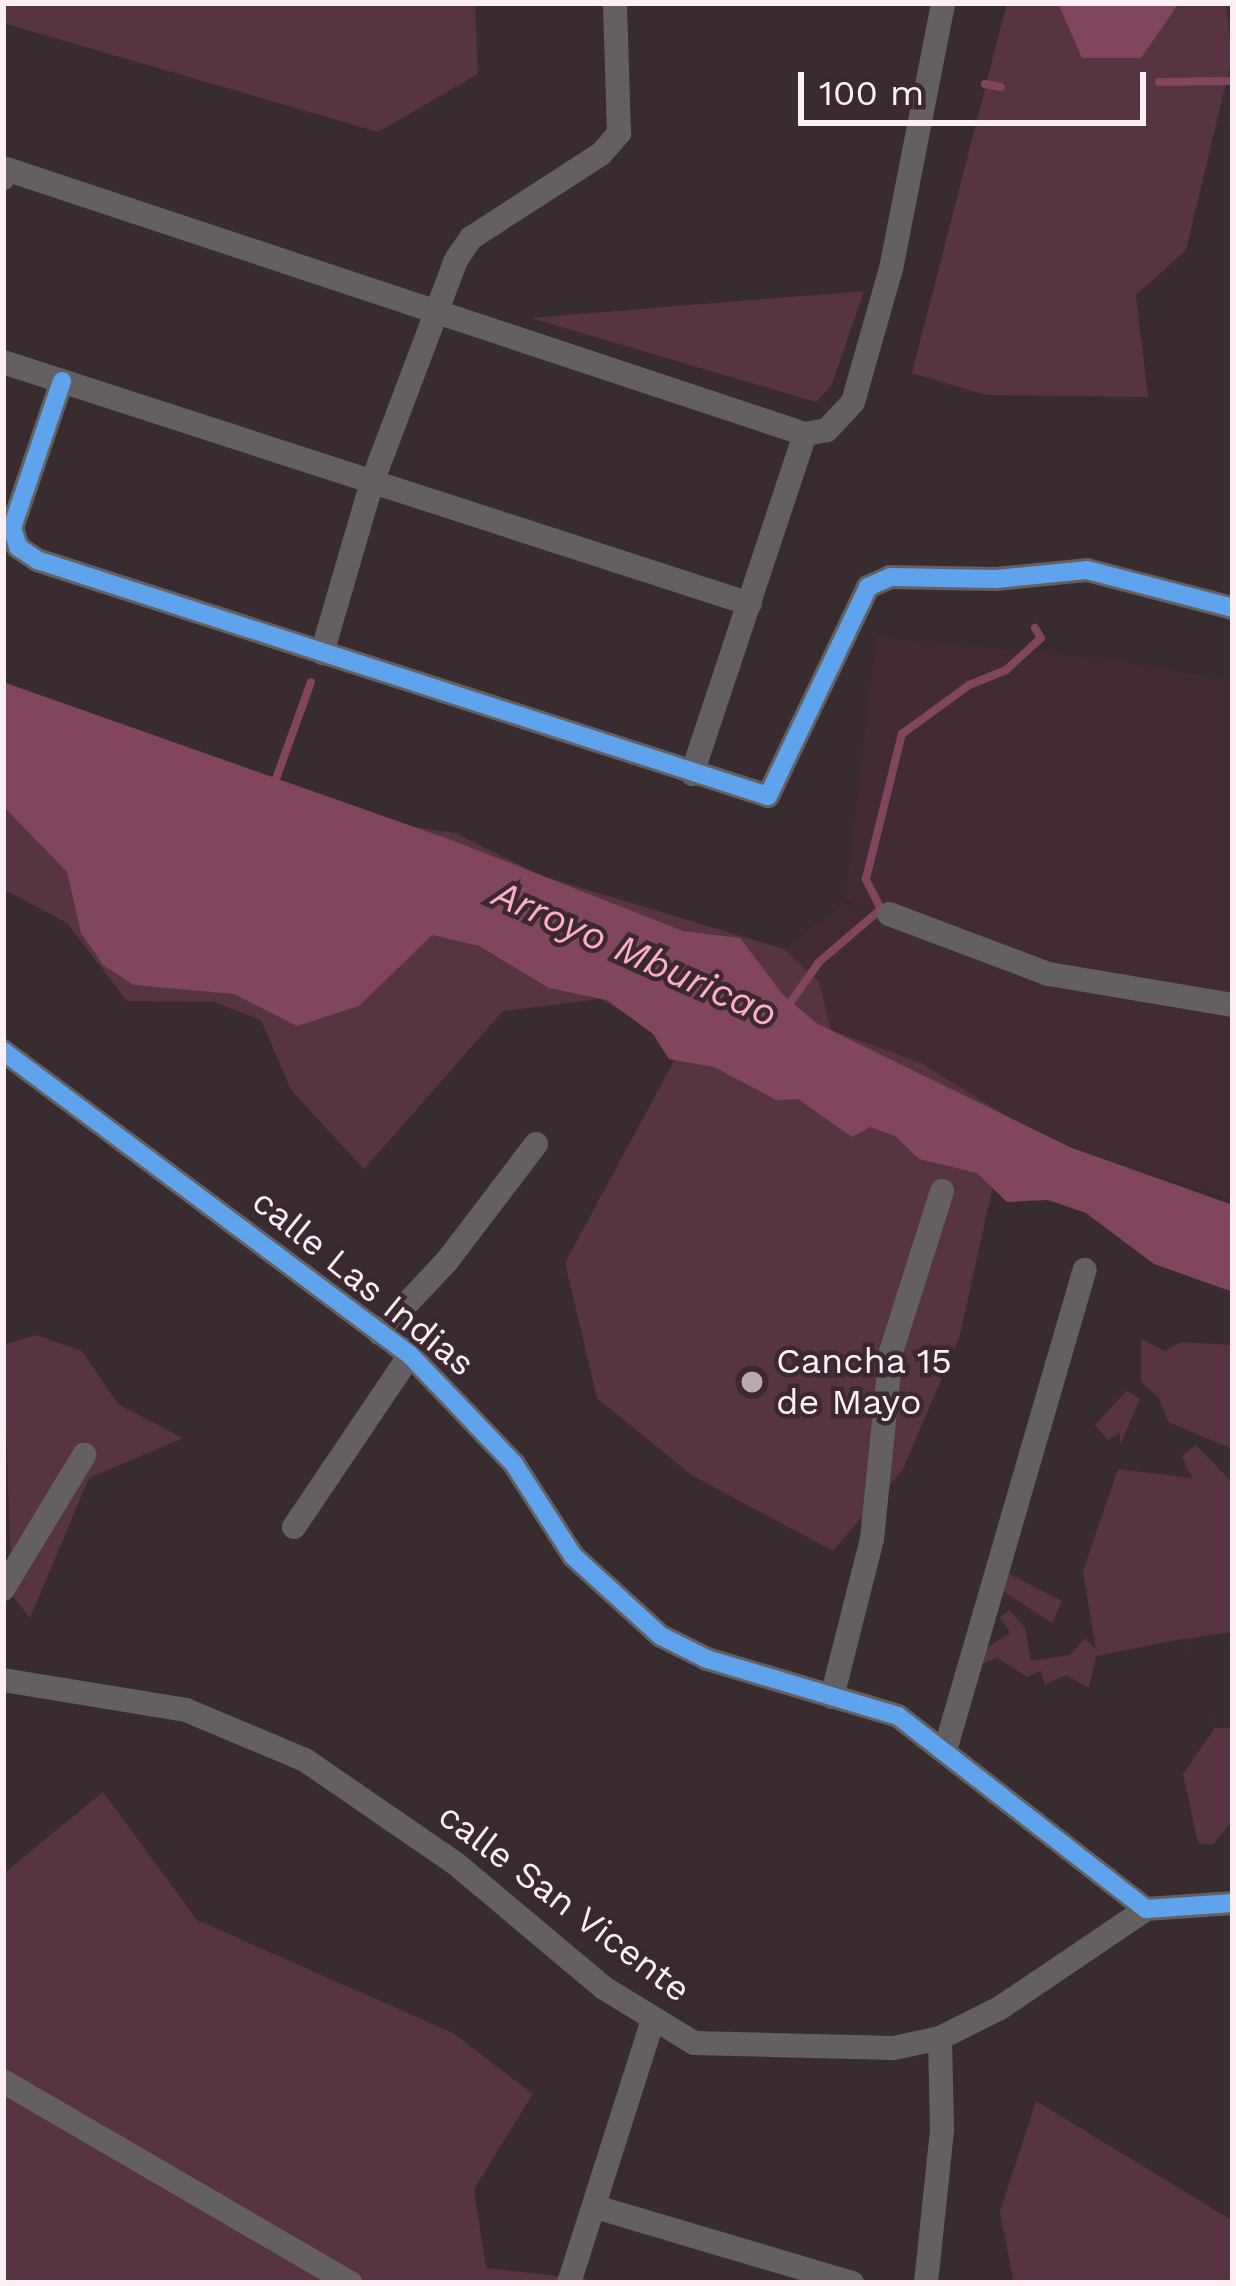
<!DOCTYPE html>
<html>
<head>
<meta charset="utf-8">
<style>
  body { margin:0 }
  #map { position:relative; width:1236px; height:2286px; overflow:hidden; background:#382c31; font-family:"Work Sans",sans-serif }
  div>[style] { position:absolute }
  .built>* { inset:0; background:#432b34 }
  .green>* { inset:0; background:#573441 }
  .water>* { inset:0; background:#82455e }
  .stream>* { height:8px; margin:-4px; padding:0 4px; transform-origin:4px; border-radius:4px; background:#82455e }
  .minor>* { height:24px; margin:-12px; padding:0 12px; transform-origin:12px; border-radius:12px; background:#646061 }
  .cycleway>* { height:18px; margin:-9px; padding:0 9px; transform-origin:9px; border-radius:9px; background:#60a3ed }
  .dots>* { width:33px; height:33px; translate:-50% -50%; box-sizing:border-box; border:6px solid #3c2830; border-radius:50% }
  span { translate:-50% -50%; white-space:nowrap; text-align:center; line-height:1.15; -webkit-text-stroke:9px #3c2830; paint-order:stroke }
  .street-label { font-size:36px; color:#fdeff4 }
  .poi-label { font-size:36px; color:#fdeff4 }
  .left { translate:0 -50%; text-align:left }
  .water-label { font-size:39px; color:#fdadcb; font-style:italic }
  .frame { position:absolute; inset:0; border:6px solid #fdeff4; pointer-events:none }
  .scale { position:absolute; left:798px; top:72px; width:348px; height:54px; box-sizing:border-box; border:6px solid #fdeff4; border-top:0; padding-left:15px; font-size:36px; line-height:42px; white-space:nowrap; color:#fdeff4; -webkit-text-stroke:9px #3c2830; paint-order:stroke }
</style>
</head>
<body>
<div id="map">
  <div class="built">
    <div style="clip-path:polygon(876px 637px,1108px 659px,1233px 681px,1233px 1199px,1104px 1161px,1008px 1117px,921px 1063px,830px 1030px,819px 982px,784px 949px,844px 903px,935px 933px,845px 900px)"></div>
  </div>
  <div class="green">
    <div style="clip-path:polygon(3px 3px,475px 3px,478px 74px,378px 132px,3px 23px)"></div>
    <div style="clip-path:polygon(1007px 3px,1226px 3px,1232px 58px,1186px 250px,1136px 295px,1148px 397px,986px 395px,912px 373px)"></div>
    <div style="clip-path:polygon(864px 291px,832px 384px,816px 402px,531px 318px)"></div>
    <div style="clip-path:polygon(3px 696px,352px 818px,455px 833px,542px 876px,784px 949px,819px 982px,831px 1030px,921px 1063px,1008px 1117px,960px 1335px,903px 1469px,833px 1551px,693px 1476px,597px 1398px,565px 1263px,682px 1046px,600px 999px,503px 1011px,364px 1169px,291px 1090px,261px 1020px,214px 1002px,127px 1001px,67px 923px,3px 889px)"></div>
    <div style="clip-path:polygon(36px 1335px,82px 1351px,118px 1404px,183px 1438px,89px 1478px,30px 1618px,12px 1595px,3px 1345px)"></div>
    <div style="clip-path:polygon(1141px 1339px,1165px 1351px,1181px 1342px,1233px 1345px,1233px 1449px,1168px 1422px,1159px 1398px,1141px 1382px)"></div>
    <div style="clip-path:polygon(1127px 1391px,1140px 1399px,1120px 1445px,1120px 1433px,1108px 1440px,1095px 1425px)"></div>
    <div style="clip-path:polygon(1196px 1445px,1233px 1483px,1233px 1632px,1186px 1639px,1214px 1728px,1233px 1728px,1233px 1820px,1213px 1845px,1198px 1843px,1183px 1774px,1214px 1729px,1186px 1638px,1096px 1656px,1089px 1688px,1066px 1675px,1045px 1685px,1041px 1671px,1027px 1677px,998px 1658px,983px 1663px,982px 1651px,1010px 1633px,1000px 1617px,1009px 1610px,1025px 1627px,1031px 1661px,1070px 1655px,1085px 1638px,1096px 1649px,1083px 1571px,1118px 1469px,1192px 1478px,1182px 1456px)"></div>
    <div style="clip-path:polygon(1009px 1574px,1062px 1601px,1052px 1623px,1003px 1591px)"></div>
    <div style="clip-path:polygon(103px 1792px,197px 1920px,453px 2033px,533px 2094px,474px 2189px,486px 2268px,620px 2283px,3px 2283px,3px 1874px)"></div>
    <div style="clip-path:polygon(1036px 2101px,1233px 2221px,1233px 2283px,1014px 2283px,1000px 2212px)"></div>
  </div>
  <div class="water">
    <div style="clip-path:polygon(1058px 3px,1179px 3px,1141px 58px,1082px 58px)"></div>
    <div style="clip-path:polygon(3px 682px,454px 841px,683px 931px,740px 938px,784px 996px,818px 1024px,1072px 1148px,1233px 1205px,1233px 1292px,1154px 1264px,1086px 1213px,1048px 1200px,1007px 1202px,977px 1173px,919px 1159px,895px 1136px,870px 1127px,852px 1137px,798px 1099px,776px 1100px,714px 1067px,669px 1059px,653px 1034px,607px 1000px,549px 988px,479px 946px,432px 935px,359px 1006px,297px 1026px,234px 994px,134px 985px,104px 966px,81px 933px,67px 872px,3px 806px)"></div>
  </div>
  <div class="stream">
    <div style="left:1159px;top:82px;width:74px;rotate:-0.8deg"></div>
    <div style="left:985px;top:84px;width:16px;rotate:11deg"></div>
    <div style="left:276px;top:779px;width:103px;rotate:-70.2deg"></div>
    <div style="left:785px;top:1010px;width:59px;rotate:-54.7deg"></div>
    <div style="left:819px;top:962px;width:82px;rotate:-40.5deg"></div>
    <div style="left:881px;top:909px;width:34px;rotate:-117deg"></div>
    <div style="left:866px;top:879px;width:149px;rotate:-76.1deg"></div>
    <div style="left:902px;top:734px;width:83px;rotate:-36.2deg"></div>
    <div style="left:969px;top:685px;width:40px;rotate:-22deg"></div>
    <div style="left:1006px;top:670px;width:47px;rotate:-42.4deg"></div>
    <div style="left:1041px;top:638px;width:12px;rotate:-121deg"></div>
  </div>
  <div class="minor">
    <div style="left:3px;top:178px;width:9px;rotate:-72deg"></div>
    <div style="left:6px;top:169px;width:842px;rotate:18.35deg"></div>
    <div style="left:805px;top:434px;width:22px;rotate:-10deg"></div>
    <div style="left:827px;top:430px;width:38px;rotate:-47deg"></div>
    <div style="left:853px;top:402px;width:138px;rotate:-74.1deg"></div>
    <div style="left:891px;top:269px;width:271px;rotate:-78.9deg"></div>
    <div style="left:3px;top:362px;width:785px;rotate:17.95deg"></div>
    <div style="left:62px;top:381px;width:155px;rotate:108.8deg"></div>
    <div style="left:12px;top:528px;width:20px;rotate:72deg"></div>
    <div style="left:18px;top:547px;width:23px;rotate:34deg"></div>
    <div style="left:37px;top:560px;width:768px;rotate:17.89deg"></div>
    <div style="left:768px;top:796px;width:232px;rotate:-64.4deg"></div>
    <div style="left:868px;top:587px;width:24px;rotate:-24deg"></div>
    <div style="left:890px;top:577px;width:106px;rotate:1.1deg"></div>
    <div style="left:996px;top:579px;width:91px;rotate:-5.6deg"></div>
    <div style="left:1087px;top:570px;width:151px;rotate:14.6deg"></div>
    <div style="left:322px;top:653px;width:175px;rotate:-73.7deg"></div>
    <div style="left:371px;top:485px;width:241px;rotate:-69.3deg"></div>
    <div style="left:456px;top:260px;width:27px;rotate:-56deg"></div>
    <div style="left:471px;top:238px;width:155px;rotate:-32.9deg"></div>
    <div style="left:601px;top:154px;width:28px;rotate:-49deg"></div>
    <div style="left:619px;top:133px;width:130px;rotate:-91.8deg"></div>
    <div style="left:692px;top:774px;width:358px;rotate:-71.6deg"></div>
    <div style="left:889px;top:914px;width:171px;rotate:20.6deg"></div>
    <div style="left:1049px;top:974px;width:187px;rotate:9.6deg"></div>
    <div style="left:3px;top:1051px;width:508px;rotate:36.76deg"></div>
    <div style="left:410px;top:1355px;width:151px;rotate:46.3deg"></div>
    <div style="left:514px;top:1464px;width:109px;rotate:57.3deg"></div>
    <div style="left:573px;top:1556px;width:119px;rotate:42.3deg"></div>
    <div style="left:661px;top:1636px;width:51px;rotate:26.6deg"></div>
    <div style="left:707px;top:1659px;width:199px;rotate:16.6deg"></div>
    <div style="left:898px;top:1716px;width:314px;rotate:37.9deg"></div>
    <div style="left:1146px;top:1909px;width:87px;rotate:-3.9deg"></div>
    <div style="left:379px;top:1333px;width:99px;rotate:-46.6deg"></div>
    <div style="left:447px;top:1261px;width:147px;rotate:-52.7deg"></div>
    <div style="left:294px;top:1527px;width:207px;rotate:-56deg"></div>
    <div style="left:3px;top:1589px;width:157px;rotate:-58.8deg"></div>
    <div style="left:3px;top:1680px;width:185px;rotate:9.3deg"></div>
    <div style="left:186px;top:1710px;width:129px;rotate:22.8deg"></div>
    <div style="left:305px;top:1760px;width:182px;rotate:34.5deg"></div>
    <div style="left:455px;top:1863px;width:194px;rotate:40deg"></div>
    <div style="left:604px;top:1988px;width:105px;rotate:31.4deg"></div>
    <div style="left:694px;top:2043px;width:200px;rotate:1.4deg"></div>
    <div style="left:894px;top:2048px;width:47px;rotate:-12.3deg"></div>
    <div style="left:940px;top:2038px;width:67px;rotate:-26.6deg"></div>
    <div style="left:1000px;top:2008px;width:176px;rotate:-34.1deg"></div>
    <div style="left:832px;top:1697px;width:163px;rotate:-75.8deg"></div>
    <div style="left:872px;top:1539px;width:188px;rotate:-84.2deg"></div>
    <div style="left:891px;top:1352px;width:169px;rotate:-72.4deg"></div>
    <div style="left:946px;top:1747px;width:497px;rotate:-73.8deg"></div>
    <div style="left:3px;top:2081px;width:402px;rotate:30.2deg"></div>
    <div style="left:599px;top:2208px;width:264px;rotate:16.5deg"></div>
    <div style="left:569px;top:2283px;width:277px;rotate:-72.3deg"></div>
    <div style="left:926px;top:2283px;width:153px;rotate:-84deg"></div>
    <div style="left:942px;top:2131px;width:93px;rotate:-91.2deg"></div>
  </div>
  <div class="cycleway">
    <div style="left:62px;top:381px;width:155px;rotate:108.8deg"></div>
    <div style="left:12px;top:528px;width:20px;rotate:72deg"></div>
    <div style="left:18px;top:547px;width:23px;rotate:34deg"></div>
    <div style="left:37px;top:560px;width:768px;rotate:17.89deg"></div>
    <div style="left:768px;top:796px;width:232px;rotate:-64.4deg"></div>
    <div style="left:868px;top:587px;width:24px;rotate:-24deg"></div>
    <div style="left:890px;top:577px;width:106px;rotate:1.1deg"></div>
    <div style="left:996px;top:579px;width:91px;rotate:-5.6deg"></div>
    <div style="left:1087px;top:570px;width:151px;rotate:14.6deg"></div>
    <div style="left:3px;top:1051px;width:508px;rotate:36.76deg"></div>
    <div style="left:410px;top:1355px;width:151px;rotate:46.3deg"></div>
    <div style="left:514px;top:1464px;width:109px;rotate:57.3deg"></div>
    <div style="left:573px;top:1556px;width:119px;rotate:42.3deg"></div>
    <div style="left:661px;top:1636px;width:51px;rotate:26.6deg"></div>
    <div style="left:707px;top:1659px;width:199px;rotate:16.6deg"></div>
    <div style="left:898px;top:1716px;width:314px;rotate:37.9deg"></div>
    <div style="left:1146px;top:1909px;width:87px;rotate:-3.9deg"></div>
  </div>
  <div class="dots">
    <div style="left:752px;top:1382px;background:#b8abb0"></div>
  </div>
  <div class="street-label">
    <span style="left:363px;top:1283px;rotate:39deg">calle Las Indias</span>
    <span style="left:564px;top:1903px;rotate:37deg">calle San Vicente</span>
  </div>
  <div class="poi-label">
    <span class="left" style="left:776px;top:1382px">Cancha 15<br>de Mayo</span>
  </div>
  <div class="water-label">
    <span style="left:635px;top:954px;rotate:24deg">Arroyo Mburicao</span>
  </div>
  <div class="frame"></div>
  <div class="scale">100 m</div>
</div>
</body>
</html>
